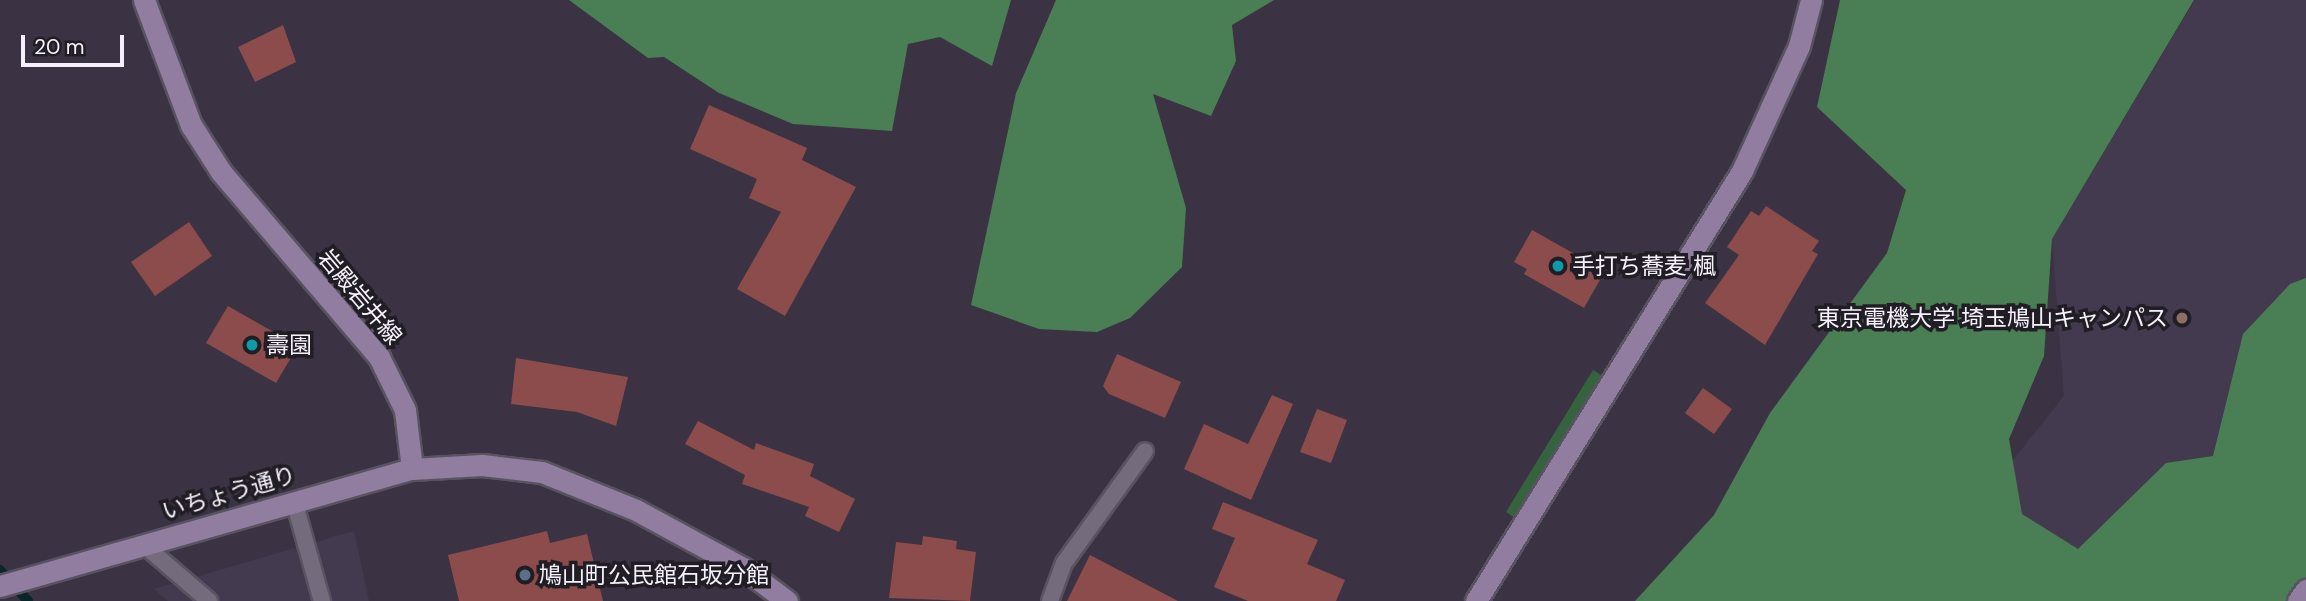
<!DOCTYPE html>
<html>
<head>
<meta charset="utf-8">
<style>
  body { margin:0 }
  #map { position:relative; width:2306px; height:601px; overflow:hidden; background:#3b3343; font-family:"DM Sans","Noto Sans JP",sans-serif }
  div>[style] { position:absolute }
  .built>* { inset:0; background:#443a50 }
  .green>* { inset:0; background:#35633e }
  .forest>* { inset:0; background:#4a7e54 }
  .stream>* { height:10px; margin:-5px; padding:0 5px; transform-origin:5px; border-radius:5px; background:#0a262a }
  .building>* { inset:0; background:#8b4c4b }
  .roads { filter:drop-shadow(2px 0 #595361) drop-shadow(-2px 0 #595361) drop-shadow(0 2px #595361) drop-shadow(0 -2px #595361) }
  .lane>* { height:16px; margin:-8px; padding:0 8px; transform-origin:8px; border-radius:8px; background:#746b7d }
  .secondary>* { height:21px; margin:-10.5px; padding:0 10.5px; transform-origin:10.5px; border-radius:10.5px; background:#917da0 }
  .dots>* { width:19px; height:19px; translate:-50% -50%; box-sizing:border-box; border:4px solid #201d24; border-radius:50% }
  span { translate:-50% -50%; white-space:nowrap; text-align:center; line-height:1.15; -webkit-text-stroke:7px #201d24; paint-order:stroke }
  .poi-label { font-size:23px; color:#f6f1fc }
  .left { translate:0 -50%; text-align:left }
  .right { translate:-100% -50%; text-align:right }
  .street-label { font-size:23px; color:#f6f1fc }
  .scale { position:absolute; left:21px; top:35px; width:103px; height:32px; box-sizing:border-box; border:4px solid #f6f1fc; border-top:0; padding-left:9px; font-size:21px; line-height:24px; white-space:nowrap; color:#f6f1fc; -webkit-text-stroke:5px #201d24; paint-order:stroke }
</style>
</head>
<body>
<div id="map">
  <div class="built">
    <div style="clip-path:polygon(2195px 0,2306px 0,2306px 601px,1901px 601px,2064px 396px,2052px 239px)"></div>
    <div style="clip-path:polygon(354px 531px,369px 601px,168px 601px,154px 589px)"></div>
  </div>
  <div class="green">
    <div style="clip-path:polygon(1593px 370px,1606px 378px,1519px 521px,1506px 512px)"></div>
  </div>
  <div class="forest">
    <div style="clip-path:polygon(569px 0,1011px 0,992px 66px,940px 37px,908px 44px,892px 131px,793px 124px,719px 93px,664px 57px,648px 58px)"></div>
    <div style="clip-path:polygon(1056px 0,1274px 0,1232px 25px,1236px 61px,1211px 116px,1153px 94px,1186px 208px,1182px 267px,1130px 318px,1097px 332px,1039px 329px,971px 305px,1016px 93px)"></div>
    <div style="clip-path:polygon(1840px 0,2194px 0,2052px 239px,2044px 356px,2009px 439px,2022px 514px,2078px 549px,2166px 463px,2213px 456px,2243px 334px,2290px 284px,2306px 278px,2306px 601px,1635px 601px,1714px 515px,1770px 413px,1887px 253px,1906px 190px,1817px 107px)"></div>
  </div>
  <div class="stream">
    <div style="left:0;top:570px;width:42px;rotate:47.9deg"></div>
  </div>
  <div class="building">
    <div style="clip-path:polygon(283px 25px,296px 62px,255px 82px,238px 47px)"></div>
    <div style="clip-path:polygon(709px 105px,807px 148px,802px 160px,856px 187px,785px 316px,737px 289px,781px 212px,749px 198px,757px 179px,690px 149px)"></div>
    <div style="clip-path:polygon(1766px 206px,1819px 241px,1812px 251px,1818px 254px,1765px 345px,1705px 303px,1739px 255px,1727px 247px,1751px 211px,1759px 216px)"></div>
    <div style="clip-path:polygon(189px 222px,212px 256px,155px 296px,131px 262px)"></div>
    <div style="clip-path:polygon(1532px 230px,1605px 271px,1584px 308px,1524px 274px,1527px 269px,1514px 262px)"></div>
    <div style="clip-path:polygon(228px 306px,298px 346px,276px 383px,206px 343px)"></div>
    <div style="clip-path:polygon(1117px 354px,1181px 382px,1165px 418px,1109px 394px,1103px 386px)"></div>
    <div style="clip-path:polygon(516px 358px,628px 377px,616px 426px,577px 412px,511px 404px)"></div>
    <div style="clip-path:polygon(1703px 388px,1732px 409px,1714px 434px,1685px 413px)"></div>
    <div style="clip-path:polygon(1272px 395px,1293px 404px,1251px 500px,1184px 469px,1204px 424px,1248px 444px)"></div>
    <div style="clip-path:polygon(1317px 409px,1347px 420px,1331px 463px,1300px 452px)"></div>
    <div style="clip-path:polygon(698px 421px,754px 450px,756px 443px,814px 464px,810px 476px,855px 499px,839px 532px,805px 516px,809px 507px,742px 484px,745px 475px,685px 444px)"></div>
    <div style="clip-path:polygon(1223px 502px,1318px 540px,1307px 564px,1345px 580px,1336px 601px,1248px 601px,1214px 587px,1235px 538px,1212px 529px)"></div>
    <div style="clip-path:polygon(547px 531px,550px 543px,587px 534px,603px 601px,459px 601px,448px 555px)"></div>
    <div style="clip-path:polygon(923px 536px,957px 541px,956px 549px,976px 552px,970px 601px,889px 598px,896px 542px,922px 545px)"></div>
    <div style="clip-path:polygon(1090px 555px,1178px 601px,1067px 601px)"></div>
  </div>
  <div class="roads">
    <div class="lane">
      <div style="left:294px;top:501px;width:104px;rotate:74.4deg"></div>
      <div style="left:144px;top:545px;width:86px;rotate:40.7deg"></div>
      <div style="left:1050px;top:601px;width:40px;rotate:-69.8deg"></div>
      <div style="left:1064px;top:563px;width:138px;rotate:-54.1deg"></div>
    </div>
    <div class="secondary">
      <div style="left:144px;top:0;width:134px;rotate:69.4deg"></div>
      <div style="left:191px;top:125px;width:56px;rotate:57.4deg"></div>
      <div style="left:221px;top:172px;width:243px;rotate:49.5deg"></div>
      <div style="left:379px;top:357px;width:59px;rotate:63.9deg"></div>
      <div style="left:405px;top:410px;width:59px;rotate:83.2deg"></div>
      <div style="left:0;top:586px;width:428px;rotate:-15.9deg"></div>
      <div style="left:412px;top:469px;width:70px;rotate:-3.3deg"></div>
      <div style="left:482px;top:465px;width:60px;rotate:6.7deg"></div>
      <div style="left:542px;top:472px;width:101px;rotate:22deg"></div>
      <div style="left:636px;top:510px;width:122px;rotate:28.5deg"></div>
      <div style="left:743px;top:568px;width:55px;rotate:36.9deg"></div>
      <div style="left:1476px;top:601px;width:506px;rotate:-58.26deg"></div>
      <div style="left:1742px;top:171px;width:137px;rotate:-65.5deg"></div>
      <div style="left:1799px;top:46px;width:48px;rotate:-75.4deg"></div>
      <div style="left:2298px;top:601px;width:14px;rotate:-54deg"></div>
    </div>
  </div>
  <div class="dots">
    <div style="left:1558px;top:266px;background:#0f9aa8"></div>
    <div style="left:2182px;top:318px;background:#8d6e63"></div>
    <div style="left:252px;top:345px;background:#0f9aa8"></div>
    <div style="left:525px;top:575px;background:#5c6f8a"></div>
  </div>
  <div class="poi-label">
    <span class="left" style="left:1572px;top:266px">手打ち蕎麦 楓</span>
    <span class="right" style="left:2168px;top:318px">東京電機大学 埼玉鳩山キャンパス</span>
    <span class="left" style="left:266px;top:345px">壽園</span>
    <span class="left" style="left:539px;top:575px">鳩山町公民館石坂分館</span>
  </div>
  <div class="street-label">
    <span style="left:360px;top:297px;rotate:50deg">岩殿岩井線</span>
    <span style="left:229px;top:493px;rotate:-16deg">いちょう通り</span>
  </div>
  <div class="scale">20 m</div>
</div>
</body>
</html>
